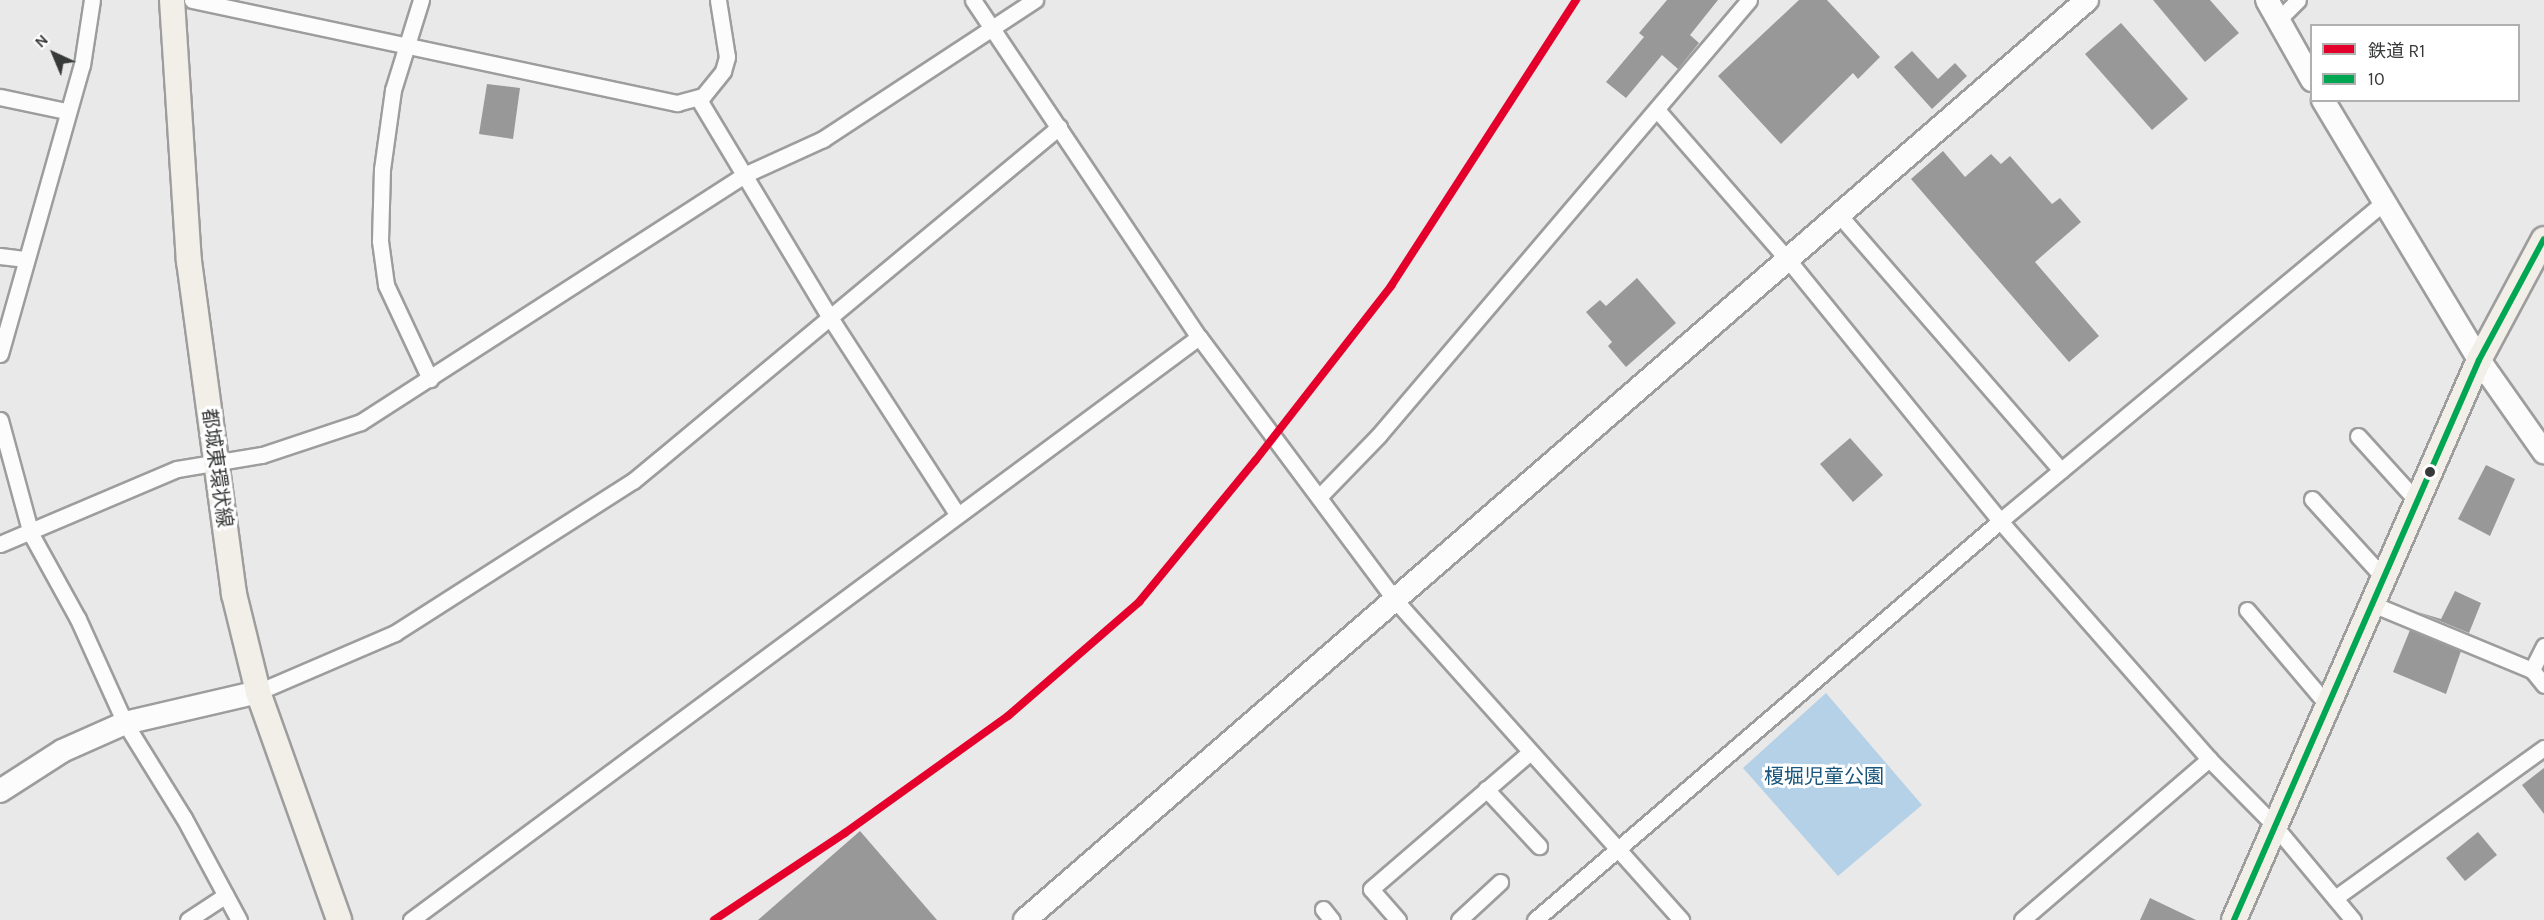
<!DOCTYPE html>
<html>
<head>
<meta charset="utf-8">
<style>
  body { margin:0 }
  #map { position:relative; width:2544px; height:920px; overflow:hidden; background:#e9e9e9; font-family:Karla,"Noto Sans JP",sans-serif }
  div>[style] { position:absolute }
  .green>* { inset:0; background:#b5d1e7 }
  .building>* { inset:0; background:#989898 }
  .roads { filter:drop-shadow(2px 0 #9d9d9d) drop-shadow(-2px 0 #9d9d9d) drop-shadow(0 2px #9d9d9d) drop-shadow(0 -2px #9d9d9d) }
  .street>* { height:15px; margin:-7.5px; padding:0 7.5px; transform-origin:7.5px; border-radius:7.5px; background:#fcfcfc }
  .secondary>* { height:22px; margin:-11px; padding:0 11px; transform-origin:11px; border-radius:11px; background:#fcfcfc }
  .primary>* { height:24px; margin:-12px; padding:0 12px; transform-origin:12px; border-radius:12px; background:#f2eee8 }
  .bus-1>* { height:6px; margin:-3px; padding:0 3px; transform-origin:3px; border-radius:3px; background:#00a651 }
  .rail-1>* { height:8px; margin:-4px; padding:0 4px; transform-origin:4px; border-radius:4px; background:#e4002b }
  .dots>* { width:16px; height:16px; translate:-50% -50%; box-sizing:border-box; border:3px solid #fff; border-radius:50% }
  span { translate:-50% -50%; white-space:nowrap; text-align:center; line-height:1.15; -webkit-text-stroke:6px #fff; paint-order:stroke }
  .street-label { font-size:20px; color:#383939 }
  .park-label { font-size:20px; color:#18567d }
  .legend { position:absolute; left:2310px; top:24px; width:210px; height:78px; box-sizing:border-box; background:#fff; border:2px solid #afb0b0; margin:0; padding:8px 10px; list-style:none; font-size:18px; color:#383939 }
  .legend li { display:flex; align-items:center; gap:12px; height:30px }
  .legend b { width:30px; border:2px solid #afb0b0 }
  .north { position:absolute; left:24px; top:24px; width:60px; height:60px; -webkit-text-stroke:4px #fff; paint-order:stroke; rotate:316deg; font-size:16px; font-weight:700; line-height:24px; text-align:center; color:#383939 }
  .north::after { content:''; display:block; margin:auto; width:21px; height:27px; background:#383939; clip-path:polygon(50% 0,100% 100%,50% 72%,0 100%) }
</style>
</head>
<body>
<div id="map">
  <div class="green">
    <div style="clip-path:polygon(1826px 693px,1922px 805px,1838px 876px,1743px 768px)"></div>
  </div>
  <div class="building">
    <div style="clip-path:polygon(1667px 0,1718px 0,1690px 35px,1699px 43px,1678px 69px,1662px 55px,1626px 98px,1606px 82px,1644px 37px,1639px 33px)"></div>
    <div style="clip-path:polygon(1799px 0,1827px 0,1880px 57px,1858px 79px,1853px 73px,1781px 144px,1718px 76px)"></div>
    <div style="clip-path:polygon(2153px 0,2210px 0,2239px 33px,2205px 62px)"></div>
    <div style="clip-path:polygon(2121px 23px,2188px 99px,2152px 130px,2085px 54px)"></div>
    <div style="clip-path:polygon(1912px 51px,1938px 79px,1955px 63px,1967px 76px,1932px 109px,1894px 67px)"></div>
    <div style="clip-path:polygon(487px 84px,520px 88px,513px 139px,479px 134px)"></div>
    <div style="clip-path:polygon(1943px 151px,1965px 177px,1991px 154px,2001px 164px,2010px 156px,2052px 204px,2060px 198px,2081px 222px,2035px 262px,2099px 336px,2069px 362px,1911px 179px)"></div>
    <div style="clip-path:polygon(1637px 278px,1676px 323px,1626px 367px,1608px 346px,1612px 342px,1586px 312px,1600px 300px,1606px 306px)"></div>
    <div style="clip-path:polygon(1850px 438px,1883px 475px,1853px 502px,1820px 464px)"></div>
    <div style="clip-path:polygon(2486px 465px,2515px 479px,2490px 536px,2458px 519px)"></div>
    <div style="clip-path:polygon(2455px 591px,2481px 603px,2469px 633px,2418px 612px,2441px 619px)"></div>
    <div style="clip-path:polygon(2410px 630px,2461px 651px,2446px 694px,2393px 672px)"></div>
    <div style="clip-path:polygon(2544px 768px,2544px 814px,2522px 785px)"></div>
    <div style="clip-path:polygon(860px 831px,937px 920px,758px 920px)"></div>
    <div style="clip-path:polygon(2478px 832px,2497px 855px,2465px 881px,2446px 858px)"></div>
    <div style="clip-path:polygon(2150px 898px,2196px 920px,2140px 920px)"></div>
  </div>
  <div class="roads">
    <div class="street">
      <div style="left:192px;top:0;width:496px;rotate:12deg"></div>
      <div style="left:677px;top:103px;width:27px;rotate:-15deg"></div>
      <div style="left:703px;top:96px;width:32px;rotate:-51deg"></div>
      <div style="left:723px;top:71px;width:15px;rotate:-74deg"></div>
      <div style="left:727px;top:57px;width:58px;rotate:-99deg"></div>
      <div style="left:421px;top:0;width:94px;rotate:107.3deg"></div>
      <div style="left:393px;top:90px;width:80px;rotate:97.9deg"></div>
      <div style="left:382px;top:169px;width:72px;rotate:91.6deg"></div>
      <div style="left:380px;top:241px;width:44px;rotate:82.2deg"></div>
      <div style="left:386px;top:285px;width:104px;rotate:64.9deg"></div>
      <div style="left:973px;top:0;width:406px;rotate:56.2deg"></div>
      <div style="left:1199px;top:337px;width:329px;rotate:53.3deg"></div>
      <div style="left:1396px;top:601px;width:428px;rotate:48.2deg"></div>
      <div style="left:2278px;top:20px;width:28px;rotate:-45deg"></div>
      <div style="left:0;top:97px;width:67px;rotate:12deg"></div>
      <div style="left:698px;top:98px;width:258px;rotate:59deg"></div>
      <div style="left:831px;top:319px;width:232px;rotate:57.1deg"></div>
      <div style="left:1658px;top:111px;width:199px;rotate:48.9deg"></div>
      <div style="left:1789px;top:261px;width:335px;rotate:50.9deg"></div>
      <div style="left:2000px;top:521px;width:317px;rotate:48.7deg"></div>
      <div style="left:2209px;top:759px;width:91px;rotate:45.4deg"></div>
      <div style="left:2273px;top:824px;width:125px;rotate:50.2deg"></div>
      <div style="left:1840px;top:216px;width:337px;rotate:49deg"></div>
      <div style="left:0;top:256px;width:26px;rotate:7deg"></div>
      <div style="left:0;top:354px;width:300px;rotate:-74.2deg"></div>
      <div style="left:82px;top:65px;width:66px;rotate:-81.3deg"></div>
      <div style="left:0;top:420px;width:118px;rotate:74.8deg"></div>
      <div style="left:31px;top:534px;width:97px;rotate:61.1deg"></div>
      <div style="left:78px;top:619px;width:114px;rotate:65.7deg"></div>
      <div style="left:125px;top:723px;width:112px;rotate:58.2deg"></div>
      <div style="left:184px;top:818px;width:116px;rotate:61.7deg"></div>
      <div style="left:2358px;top:436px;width:86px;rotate:47.8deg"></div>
      <div style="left:1319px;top:497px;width:86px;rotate:-45.9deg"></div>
      <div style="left:1379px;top:435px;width:571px;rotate:-49.62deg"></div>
      <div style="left:2312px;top:499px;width:104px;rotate:47.7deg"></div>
      <div style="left:0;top:544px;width:192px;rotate:-23deg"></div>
      <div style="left:177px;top:469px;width:86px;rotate:-9.4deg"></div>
      <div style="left:262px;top:455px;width:104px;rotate:-18.4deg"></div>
      <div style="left:361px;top:422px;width:456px;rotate:-32.8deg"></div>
      <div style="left:744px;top:175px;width:87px;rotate:-24.5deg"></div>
      <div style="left:823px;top:139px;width:254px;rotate:-33.3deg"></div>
      <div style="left:2370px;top:603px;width:175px;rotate:22.5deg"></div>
      <div style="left:2247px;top:610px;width:122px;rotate:49.7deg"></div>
      <div style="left:2544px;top:646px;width:27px;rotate:117deg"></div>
      <div style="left:2532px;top:670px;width:19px;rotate:51deg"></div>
      <div style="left:258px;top:692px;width:149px;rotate:-23.3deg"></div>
      <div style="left:395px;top:633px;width:282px;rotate:-32.6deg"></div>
      <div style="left:633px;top:481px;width:554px;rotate:-39.73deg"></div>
      <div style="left:1486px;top:789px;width:78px;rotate:47.1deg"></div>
      <div style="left:2335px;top:898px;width:257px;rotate:-35.7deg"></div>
      <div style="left:1323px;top:909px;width:14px;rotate:51deg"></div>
      <div style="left:188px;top:920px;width:45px;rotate:-33.3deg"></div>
      <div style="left:411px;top:920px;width:980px;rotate:-36.5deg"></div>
      <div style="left:1398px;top:920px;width:41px;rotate:-131.1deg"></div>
      <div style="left:1371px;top:889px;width:210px;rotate:-40.7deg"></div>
      <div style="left:1459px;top:920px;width:56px;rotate:-42.8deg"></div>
      <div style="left:1535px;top:920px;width:613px;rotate:-40.63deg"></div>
      <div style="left:2000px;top:521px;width:496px;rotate:-39.7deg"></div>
      <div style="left:2022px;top:920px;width:247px;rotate:-40.7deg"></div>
    </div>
    <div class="secondary">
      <div style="left:2267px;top:0;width:92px;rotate:60.6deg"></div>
      <div style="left:2323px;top:100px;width:303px;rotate:59deg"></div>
      <div style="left:2479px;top:360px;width:113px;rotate:54.8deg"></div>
      <div style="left:0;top:791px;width:74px;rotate:-32.8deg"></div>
      <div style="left:62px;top:751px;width:69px;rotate:-24deg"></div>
      <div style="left:125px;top:723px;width:137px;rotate:-13.1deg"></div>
      <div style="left:1025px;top:920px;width:1405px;rotate:-40.9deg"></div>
    </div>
    <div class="primary">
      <div style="left:172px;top:0;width:262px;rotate:86.3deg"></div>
      <div style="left:189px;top:261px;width:336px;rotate:82.3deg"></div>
      <div style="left:234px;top:594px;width:101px;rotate:76.2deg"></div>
      <div style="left:258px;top:692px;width:242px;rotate:70.4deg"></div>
      <div style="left:2234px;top:920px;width:611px;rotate:-66.37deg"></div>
      <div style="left:2479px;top:360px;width:137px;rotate:-61.8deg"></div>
    </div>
  </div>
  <div class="bus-1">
    <div style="left:2234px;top:920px;width:611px;rotate:-66.37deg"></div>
    <div style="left:2479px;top:360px;width:137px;rotate:-61.8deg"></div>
  </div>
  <div class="rail-1">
    <div style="left:714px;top:920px;width:157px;rotate:-33.6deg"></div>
    <div style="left:845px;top:833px;width:201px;rotate:-35.7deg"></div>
    <div style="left:1008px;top:716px;width:174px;rotate:-41deg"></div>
    <div style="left:1139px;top:602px;width:183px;rotate:-50.6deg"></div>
    <div style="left:1255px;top:461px;width:222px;rotate:-52.1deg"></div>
    <div style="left:1391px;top:286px;width:341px;rotate:-57.1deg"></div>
  </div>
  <div class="dots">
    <div style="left:2430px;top:472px;background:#383939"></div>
  </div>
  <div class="street-label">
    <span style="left:217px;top:468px;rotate:82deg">都城東環状線</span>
  </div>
  <div class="park-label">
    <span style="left:1824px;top:776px">榎堀児童公園</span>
  </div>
  <ul class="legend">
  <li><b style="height:8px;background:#e4002b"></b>鉄道 R1</li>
  <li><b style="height:8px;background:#00a651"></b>10</li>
  </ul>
  <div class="north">N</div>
</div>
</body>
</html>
